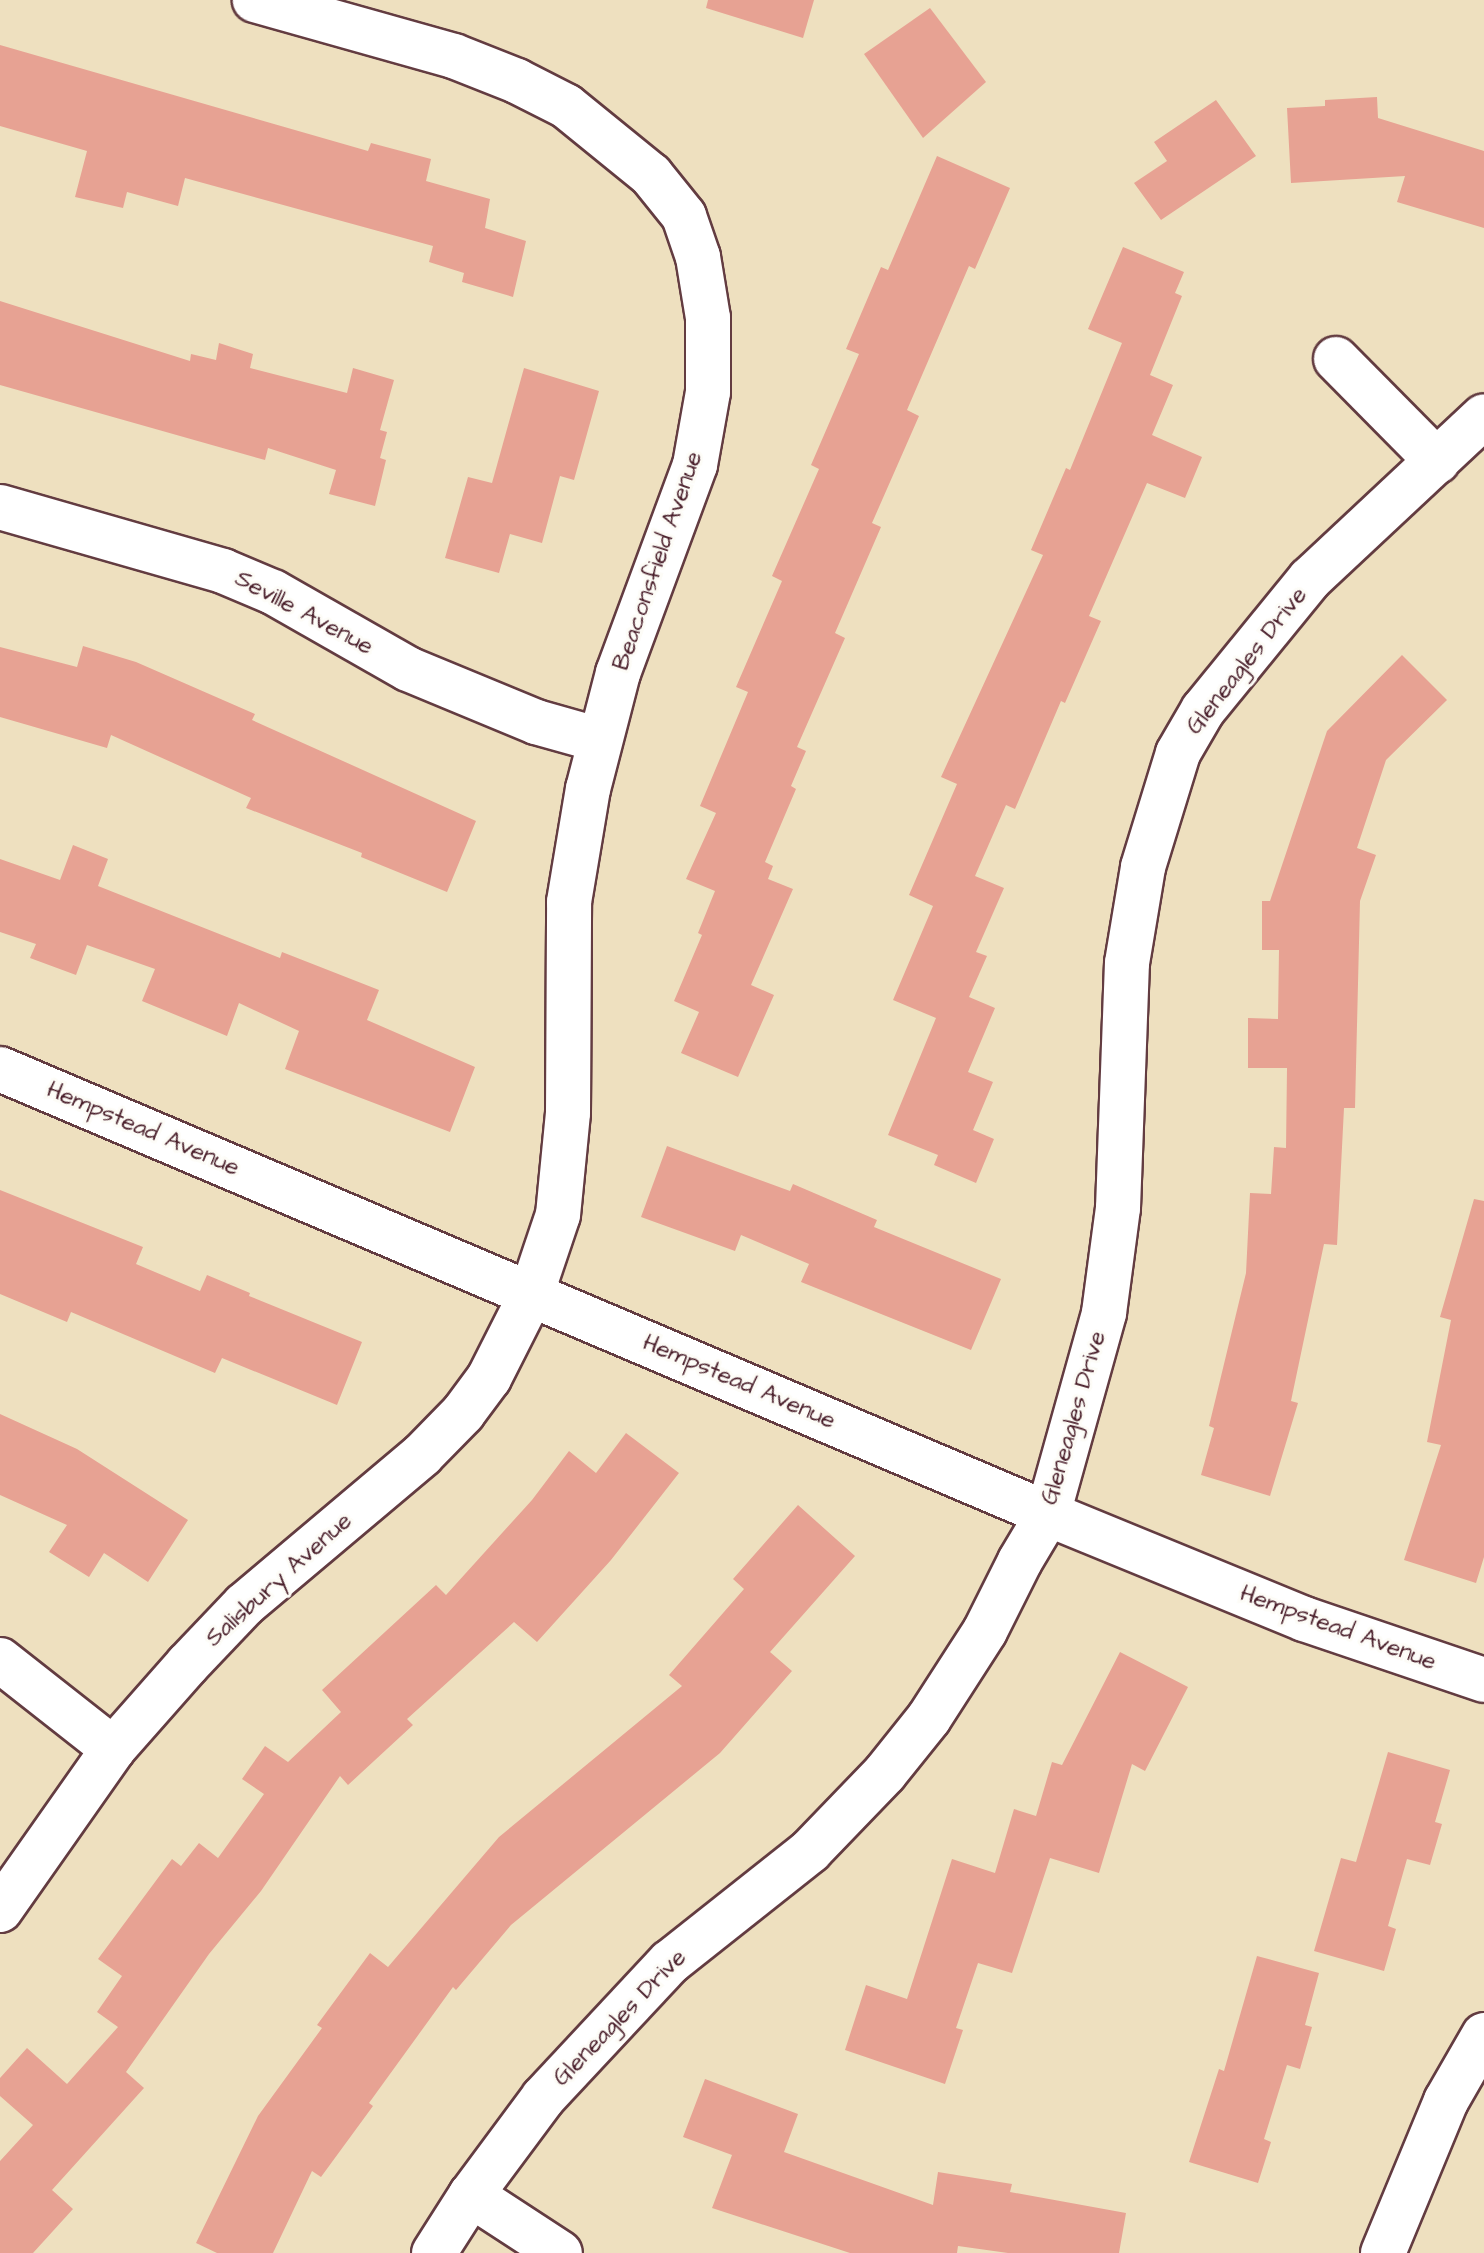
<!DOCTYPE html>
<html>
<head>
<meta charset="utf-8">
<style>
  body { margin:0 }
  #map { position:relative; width:1484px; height:2253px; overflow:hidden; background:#eee0bf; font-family:"Architects Daughter",sans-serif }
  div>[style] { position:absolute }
  .building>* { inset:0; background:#e7a293 }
  .roads { filter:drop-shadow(2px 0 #633c41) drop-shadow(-2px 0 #633c41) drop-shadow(0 2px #633c41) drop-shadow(0 -2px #633c41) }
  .minor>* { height:44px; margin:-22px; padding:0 22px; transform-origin:22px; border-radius:22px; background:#fff }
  span { translate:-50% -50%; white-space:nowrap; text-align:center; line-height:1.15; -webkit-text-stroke:6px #fdfcf7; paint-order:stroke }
  .street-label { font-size:24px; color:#4a1f2b }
</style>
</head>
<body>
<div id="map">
  <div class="building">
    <div style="clip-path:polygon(708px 0,814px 0,803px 38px,706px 8px)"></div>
    <div style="clip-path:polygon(930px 8px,986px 82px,923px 138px,864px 54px)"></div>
    <div style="clip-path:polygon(0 45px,368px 151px,371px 143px,431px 159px,426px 181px,490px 199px,485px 228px,526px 241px,513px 297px,462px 282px,464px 273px,429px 262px,433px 246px,185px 178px,178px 206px,127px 192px,123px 208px,75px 197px,87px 151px,0 126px)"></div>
    <div style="clip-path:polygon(1377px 97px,1378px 118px,1484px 151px,1484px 228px,1397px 202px,1405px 176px,1291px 183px,1287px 108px,1325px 106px,1325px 100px)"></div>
    <div style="clip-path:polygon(1216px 100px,1256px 156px,1161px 220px,1134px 183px,1167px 161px,1154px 142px)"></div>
    <div style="clip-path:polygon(937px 156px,1010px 188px,975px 269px,969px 266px,907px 410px,919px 416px,872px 523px,881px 527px,835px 633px,845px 638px,797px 747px,806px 751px,791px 786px,796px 789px,765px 862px,773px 866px,768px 879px,793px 889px,751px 985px,774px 995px,738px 1077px,681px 1053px,699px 1012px,674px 1001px,702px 935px,698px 933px,715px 891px,686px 879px,716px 813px,700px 806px,748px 692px,736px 687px,782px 581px,772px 576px,819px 469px,811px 465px,859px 354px,846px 349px,881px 267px,888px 270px)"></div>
    <div style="clip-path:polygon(1123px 247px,1184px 272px,1175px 293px,1182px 296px,1150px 375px,1173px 385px,1152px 435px,1202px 457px,1185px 498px,1147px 483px,1089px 616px,1101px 621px,1065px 703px,1061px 701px,1015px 809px,1006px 805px,975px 876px,1004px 888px,976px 952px,987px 956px,969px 997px,995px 1008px,968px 1072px,993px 1082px,973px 1130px,994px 1139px,976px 1183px,934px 1165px,938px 1155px,888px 1135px,936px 1018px,893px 1000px,933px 906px,909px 895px,957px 784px,941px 777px,1043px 555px,1031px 550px,1066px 468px,1070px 470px,1122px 343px,1088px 329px)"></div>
    <div style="clip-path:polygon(0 301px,190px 361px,191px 354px,216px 360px,219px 343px,253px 354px,250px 368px,347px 393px,353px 368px,394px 380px,380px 430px,387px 432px,380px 458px,386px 460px,375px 506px,329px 494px,336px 470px,268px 448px,265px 460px,0 385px)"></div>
    <div style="clip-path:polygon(524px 368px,599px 391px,574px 480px,560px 476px,542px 543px,510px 534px,499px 573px,445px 558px,468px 477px,492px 483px)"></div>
    <div style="clip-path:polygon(83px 646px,136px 662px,255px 714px,252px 720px,476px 821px,447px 892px,361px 857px,362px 853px,246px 808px,251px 798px,111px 735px,107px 748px,0 717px,0 647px,77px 667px)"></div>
    <div style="clip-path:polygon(1402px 655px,1447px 700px,1386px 760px,1357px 848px,1376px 855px,1360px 901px,1355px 1108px,1344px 1108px,1337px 1245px,1324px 1244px,1291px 1401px,1298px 1403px,1270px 1496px,1201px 1475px,1214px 1428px,1209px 1426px,1246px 1273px,1250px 1193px,1271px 1194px,1274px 1147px,1286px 1148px,1287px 1068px,1248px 1068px,1248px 1018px,1278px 1019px,1279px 950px,1262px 950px,1262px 901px,1270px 901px,1327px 731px)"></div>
    <div style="clip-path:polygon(73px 845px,108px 859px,98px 886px,280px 958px,282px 952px,379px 990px,367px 1020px,475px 1067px,450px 1132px,285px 1069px,299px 1031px,239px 1003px,227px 1036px,142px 1001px,155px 969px,87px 945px,76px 975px,30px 958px,36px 944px,0 932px,0 859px,60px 880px)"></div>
    <div style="clip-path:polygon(667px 1146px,790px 1191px,793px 1184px,877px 1220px,874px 1227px,1001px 1279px,971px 1350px,801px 1282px,809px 1264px,741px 1235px,735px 1251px,641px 1217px)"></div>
    <div style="clip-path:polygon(0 1190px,143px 1247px,136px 1264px,200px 1291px,207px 1275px,250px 1293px,249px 1296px,362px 1342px,337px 1405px,222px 1358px,215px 1373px,71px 1312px,67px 1322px,0 1294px)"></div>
    <div style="clip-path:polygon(1474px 1199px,1484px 1201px,1484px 1557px,1476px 1583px,1404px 1560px,1441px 1445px,1427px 1442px,1451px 1320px,1440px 1317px)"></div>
    <div style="clip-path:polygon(0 1414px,77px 1449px,188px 1520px,148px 1582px,104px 1553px,89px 1577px,49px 1552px,67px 1525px,0 1495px)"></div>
    <div style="clip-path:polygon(626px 1433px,679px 1473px,611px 1560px,537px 1642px,514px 1622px,407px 1719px,413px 1725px,348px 1785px,340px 1776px,261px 1891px,209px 1954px,126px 2072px,144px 2088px,52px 2190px,73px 2209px,33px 2253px,0 2253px,0 2161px,33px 2125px,0 2096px,0 2078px,27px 2048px,67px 2084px,118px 2027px,97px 2012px,122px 1976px,98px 1959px,172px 1859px,181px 1866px,199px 1843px,218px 1858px,264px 1794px,242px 1779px,265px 1746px,288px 1762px,341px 1712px,322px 1690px,436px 1585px,446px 1595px,532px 1500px,569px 1451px,596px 1473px)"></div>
    <div style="clip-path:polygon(798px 1505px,855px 1556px,770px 1652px,792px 1671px,720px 1753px,511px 1925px,456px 1990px,453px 1987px,369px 2103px,373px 2106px,321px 2177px,312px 2171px,273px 2253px,217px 2253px,196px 2243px,258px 2116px,322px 2028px,317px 2025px,370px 1953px,388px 1967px,499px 1837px,682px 1686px,669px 1675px,744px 1589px,733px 1579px)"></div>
    <div style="clip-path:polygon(1120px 1652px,1188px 1687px,1145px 1771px,1132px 1764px,1099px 1873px,1050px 1858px,1012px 1973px,978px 1963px,956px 2028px,963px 2030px,945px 2084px,845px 2050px,866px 1985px,907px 1999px,952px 1859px,995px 1873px,1014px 1809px,1036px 1816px,1052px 1762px,1062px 1765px)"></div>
    <div style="clip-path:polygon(1388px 1752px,1450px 1770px,1435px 1822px,1442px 1824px,1430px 1865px,1407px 1859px,1388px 1926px,1396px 1929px,1384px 1971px,1314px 1951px,1341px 1858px,1356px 1862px)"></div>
    <div style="clip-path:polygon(1257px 1956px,1319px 1973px,1305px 2025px,1312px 2027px,1300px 2069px,1287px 2065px,1264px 2139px,1271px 2142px,1258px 2183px,1189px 2162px,1219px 2069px,1224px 2071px)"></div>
    <div style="clip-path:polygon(705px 2079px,798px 2114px,784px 2152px,933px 2205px,938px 2172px,1012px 2184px,1010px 2192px,1126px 2213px,1119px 2253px,1008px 2253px,958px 2246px,957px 2253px,850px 2253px,712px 2208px,732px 2155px,683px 2137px)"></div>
  </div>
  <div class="roads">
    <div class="minor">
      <div style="left:1336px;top:359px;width:144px;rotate:45.3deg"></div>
      <div style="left:0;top:507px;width:232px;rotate:16deg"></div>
      <div style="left:223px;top:571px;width:54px;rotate:22.8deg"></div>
      <div style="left:273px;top:592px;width:155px;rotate:29.7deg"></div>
      <div style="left:408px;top:669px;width:139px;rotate:22.5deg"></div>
      <div style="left:536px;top:722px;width:66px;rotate:15.7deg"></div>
      <div style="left:0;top:1069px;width:1139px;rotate:23.01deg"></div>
      <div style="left:1048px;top:1514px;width:277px;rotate:22.3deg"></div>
      <div style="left:1304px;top:1619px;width:190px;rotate:18.7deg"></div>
      <div style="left:0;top:1660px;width:144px;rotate:38.2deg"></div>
      <div style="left:0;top:1910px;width:197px;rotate:-54.9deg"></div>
      <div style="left:113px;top:1749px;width:113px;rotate:-48.6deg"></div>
      <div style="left:188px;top:1664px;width:81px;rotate:-46.5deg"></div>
      <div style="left:244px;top:1605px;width:233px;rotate:-40.1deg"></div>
      <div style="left:422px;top:1455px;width:59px;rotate:-45.7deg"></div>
      <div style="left:463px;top:1413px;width:44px;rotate:-53.4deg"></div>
      <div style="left:489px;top:1378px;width:93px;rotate:-63.2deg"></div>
      <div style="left:531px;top:1295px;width:84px;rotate:-71.4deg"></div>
      <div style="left:558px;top:1215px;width:102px;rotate:-84.4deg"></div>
      <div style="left:568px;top:1113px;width:211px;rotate:-89.7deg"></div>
      <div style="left:569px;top:902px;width:115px;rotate:-80.5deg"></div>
      <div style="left:588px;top:789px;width:120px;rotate:-75.5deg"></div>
      <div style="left:618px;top:673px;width:222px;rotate:-69.7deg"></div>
      <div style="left:695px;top:465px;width:74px;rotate:-79.9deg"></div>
      <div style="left:708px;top:392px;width:74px;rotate:-90deg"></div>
      <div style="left:708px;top:318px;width:62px;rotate:-99.3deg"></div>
      <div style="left:698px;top:257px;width:43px;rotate:-108.9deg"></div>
      <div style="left:684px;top:216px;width:53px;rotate:-128.8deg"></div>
      <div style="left:651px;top:175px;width:109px;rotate:-140.9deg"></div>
      <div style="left:566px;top:106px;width:55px;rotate:-153deg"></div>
      <div style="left:517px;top:81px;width:68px;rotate:-158.4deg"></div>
      <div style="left:454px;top:56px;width:207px;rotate:-164.3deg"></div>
      <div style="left:471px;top:2195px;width:106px;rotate:33.1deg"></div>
      <div style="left:434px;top:2253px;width:69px;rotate:-57.5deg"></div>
      <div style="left:471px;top:2195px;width:121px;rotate:-53.4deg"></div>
      <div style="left:543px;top:2098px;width:186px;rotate:-47deg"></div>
      <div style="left:670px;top:1962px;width:179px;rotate:-38.4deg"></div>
      <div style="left:810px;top:1851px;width:108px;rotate:-46.1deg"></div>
      <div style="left:885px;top:1773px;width:70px;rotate:-51.3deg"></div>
      <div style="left:929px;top:1718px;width:103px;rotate:-57.2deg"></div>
      <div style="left:985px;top:1631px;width:78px;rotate:-63.4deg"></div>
      <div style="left:1020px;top:1561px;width:55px;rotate:-59.2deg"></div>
      <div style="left:1048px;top:1514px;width:209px;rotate:-74.4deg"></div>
      <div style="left:1104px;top:1313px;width:106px;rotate:-82.4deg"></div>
      <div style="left:1118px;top:1208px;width:245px;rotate:-87.9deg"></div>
      <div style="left:1127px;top:963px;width:97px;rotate:-80.5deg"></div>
      <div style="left:1143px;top:867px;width:119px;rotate:-72.9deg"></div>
      <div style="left:1178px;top:753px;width:50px;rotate:-59.8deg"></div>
      <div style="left:1203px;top:710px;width:169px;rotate:-50.8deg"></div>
      <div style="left:1310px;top:579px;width:238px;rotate:-43.1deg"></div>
      <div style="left:1383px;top:2253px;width:165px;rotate:-67.5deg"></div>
      <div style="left:1446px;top:2101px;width:76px;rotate:-60.1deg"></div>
    </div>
  </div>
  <div class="street-label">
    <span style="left:658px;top:561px;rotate:-71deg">Beaconsfield Avenue</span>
    <span style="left:304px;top:613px;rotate:28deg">Seville Avenue</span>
    <span style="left:1247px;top:661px;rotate:-52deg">Gleneagles Drive</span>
    <span style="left:143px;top:1129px;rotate:23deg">Hempstead Avenue</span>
    <span style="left:739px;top:1382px;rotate:23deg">Hempstead Avenue</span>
    <span style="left:1074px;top:1418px;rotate:-74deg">Gleneagles Drive</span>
    <span style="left:279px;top:1580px;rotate:-42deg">Salisbury Avenue</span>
    <span style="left:1338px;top:1628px;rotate:20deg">Hempstead Avenue</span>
    <span style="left:620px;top:2018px;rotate:-46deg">Gleneagles Drive</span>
  </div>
</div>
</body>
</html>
